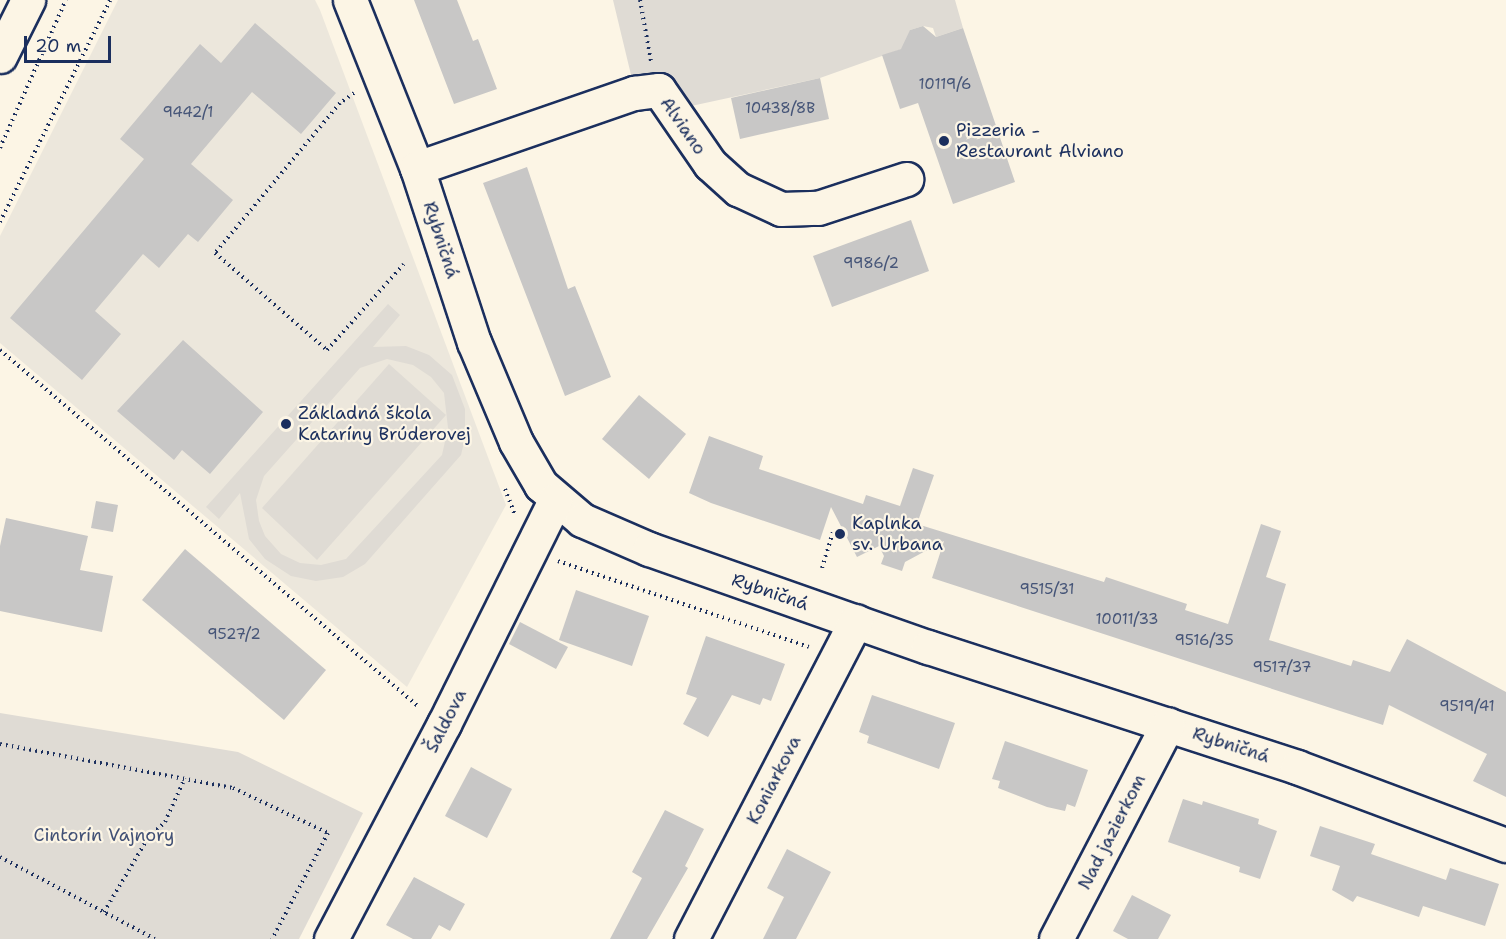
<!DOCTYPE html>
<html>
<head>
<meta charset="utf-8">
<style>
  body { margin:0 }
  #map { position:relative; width:1506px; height:939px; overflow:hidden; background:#fcf5e5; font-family:"Shantell Sans",sans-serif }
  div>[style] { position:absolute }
  .built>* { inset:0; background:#ece7dc }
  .green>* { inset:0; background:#dfdbd4 }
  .building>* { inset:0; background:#c8c7c6 }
  .path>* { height:4px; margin-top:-2px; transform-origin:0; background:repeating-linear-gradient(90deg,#1b2f5e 0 1.5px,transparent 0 6px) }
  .roads { filter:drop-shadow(2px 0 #1b2f5e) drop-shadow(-2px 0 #1b2f5e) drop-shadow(0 2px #1b2f5e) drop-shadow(0 -2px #1b2f5e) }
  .minor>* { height:33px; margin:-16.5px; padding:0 16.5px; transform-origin:16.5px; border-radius:16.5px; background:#fcf5e5 }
  .dots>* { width:16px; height:16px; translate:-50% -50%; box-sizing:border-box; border:3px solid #fcf5e5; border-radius:50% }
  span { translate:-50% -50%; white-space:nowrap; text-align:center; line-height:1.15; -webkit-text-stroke:4.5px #fcf5e5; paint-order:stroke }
  .number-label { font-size:15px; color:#465578 }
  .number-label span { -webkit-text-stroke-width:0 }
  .street-label { font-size:18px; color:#1b2f5e }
  .poi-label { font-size:18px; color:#1b2f5e }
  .left { translate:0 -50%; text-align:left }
  .park-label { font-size:18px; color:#425176 }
  .scale { position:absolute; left:24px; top:36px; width:87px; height:27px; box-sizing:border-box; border:3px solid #1b2f5e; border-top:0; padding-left:8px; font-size:18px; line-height:21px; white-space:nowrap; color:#1b2f5e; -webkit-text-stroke:4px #fcf5e5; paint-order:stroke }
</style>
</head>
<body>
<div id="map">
  <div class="built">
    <div style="clip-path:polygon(118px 0,315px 0,320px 10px,506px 505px,407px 687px,0 343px,0 236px)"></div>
  </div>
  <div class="green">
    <div style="clip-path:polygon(613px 0,955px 0,963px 28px,936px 37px,933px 28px,923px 26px,910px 30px,910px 46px,820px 78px,668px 111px,638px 104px)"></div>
    <div style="clip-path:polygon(evenodd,388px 304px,400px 315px,373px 347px,406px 346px,429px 355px,452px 375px,465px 409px,465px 438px,461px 455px,365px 564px,343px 577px,316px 581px,291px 576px,265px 559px,249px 539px,240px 493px,219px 519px,206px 507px,388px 304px,387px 359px,413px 365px,431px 377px,444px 393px,448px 428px,442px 455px,346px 559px,321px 565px,300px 563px,281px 554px,265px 536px,259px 521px,256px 500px,264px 476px,360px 368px,387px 359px)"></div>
    <div style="clip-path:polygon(389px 364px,446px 415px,317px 560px,262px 508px)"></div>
    <div style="clip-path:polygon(0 713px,238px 752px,363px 813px,299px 939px,0 939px)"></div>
  </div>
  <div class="building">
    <div style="clip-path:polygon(414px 0,457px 0,473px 41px,478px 39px,497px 89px,454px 104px)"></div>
    <div style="clip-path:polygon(255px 23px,336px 93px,301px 134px,252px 92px,191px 164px,233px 200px,198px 242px,188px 234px,159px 268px,143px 254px,95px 311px,121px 334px,82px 380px,10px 318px,144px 159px,120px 139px,200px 44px,221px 63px)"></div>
    <div style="clip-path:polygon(923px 26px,936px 37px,963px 28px,1015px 182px,953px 204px,918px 103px,900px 109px,882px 55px,901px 49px,910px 30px)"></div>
    <div style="clip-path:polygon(820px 78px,829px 119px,740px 139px,731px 98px)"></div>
    <div style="clip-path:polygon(527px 167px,568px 289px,575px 286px,611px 377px,565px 396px,483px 183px)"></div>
    <div style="clip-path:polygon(911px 220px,929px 271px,832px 307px,813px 256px)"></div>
    <div style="clip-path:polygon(183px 340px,263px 412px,210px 474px,182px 450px,174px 460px,117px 411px)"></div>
    <div style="clip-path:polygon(639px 395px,686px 434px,649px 479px,602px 439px)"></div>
    <div style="clip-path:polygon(709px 436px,763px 456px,759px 469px,863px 504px,866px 495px,900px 506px,913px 468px,934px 475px,917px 524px,1104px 582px,1106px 577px,1187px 604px,1185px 610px,1228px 624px,1261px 524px,1281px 531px,1266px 577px,1286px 584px,1269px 640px,1351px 666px,1353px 660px,1390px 672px,1407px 639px,1506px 692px,1506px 797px,1473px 781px,1487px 754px,1389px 705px,1383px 725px,932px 578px,944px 541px,905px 562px,902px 571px,881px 564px,884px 556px,879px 546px,857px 557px,831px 507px,820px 540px,711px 503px,689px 493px)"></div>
    <div style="clip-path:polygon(96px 501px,118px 505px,113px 532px,91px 528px)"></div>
    <div style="clip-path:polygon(6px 518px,88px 536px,80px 570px,113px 576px,102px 632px,0 611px,0 546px)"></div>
    <div style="clip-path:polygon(185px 549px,326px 670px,284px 720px,142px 600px)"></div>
    <div style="clip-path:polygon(576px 590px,649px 616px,632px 666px,559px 640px)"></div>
    <div style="clip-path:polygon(520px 622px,568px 647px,556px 669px,509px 644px)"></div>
    <div style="clip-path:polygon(706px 636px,785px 664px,771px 701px,763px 698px,760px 705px,732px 695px,708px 737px,683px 724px,697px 698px,686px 694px)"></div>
    <div style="clip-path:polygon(872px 695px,955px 723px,939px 769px,867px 743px,869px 736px,859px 732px)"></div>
    <div style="clip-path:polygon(1005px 741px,1088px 770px,1075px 807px,1067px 804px,1065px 811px,1047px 807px,998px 788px,1000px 781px,992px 779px)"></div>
    <div style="clip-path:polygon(471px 767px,512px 789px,487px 838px,445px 816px)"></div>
    <div style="clip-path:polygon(1183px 799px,1202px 805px,1203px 801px,1259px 819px,1258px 824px,1277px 831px,1260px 879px,1239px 872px,1240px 867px,1168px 842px)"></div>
    <div style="clip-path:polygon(665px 810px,704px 829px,685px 866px,688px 868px,647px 939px,610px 939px,642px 878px,632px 872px)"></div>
    <div style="clip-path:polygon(1320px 826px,1375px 844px,1371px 854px,1446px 880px,1450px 868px,1499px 884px,1485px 926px,1423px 906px,1419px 917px,1357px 896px,1353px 902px,1332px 890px,1340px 866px,1310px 856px)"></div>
    <div style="clip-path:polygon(787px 849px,831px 872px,796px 939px,763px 939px,784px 897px,767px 888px)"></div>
    <div style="clip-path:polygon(414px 877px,465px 904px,450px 931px,439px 925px,431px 939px,413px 939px,386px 925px)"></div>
    <div style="clip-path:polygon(1132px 895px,1171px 915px,1158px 939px,1128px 939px,1113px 931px)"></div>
  </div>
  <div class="path">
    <div style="left:640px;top:0;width:62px;rotate:79.8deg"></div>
    <div style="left:354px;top:93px;width:17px;rotate:144deg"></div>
    <div style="left:340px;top:103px;width:195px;rotate:129.8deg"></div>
    <div style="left:215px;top:253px;width:148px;rotate:40.9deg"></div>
    <div style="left:327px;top:350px;width:115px;rotate:-48.2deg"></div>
    <div style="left:0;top:148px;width:162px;rotate:-66deg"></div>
    <div style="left:0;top:222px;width:248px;rotate:-63.6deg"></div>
    <div style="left:0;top:350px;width:550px;rotate:40.43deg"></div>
    <div style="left:505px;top:489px;width:26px;rotate:69deg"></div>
    <div style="left:558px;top:561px;width:265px;rotate:18.9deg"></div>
    <div style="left:822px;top:568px;width:39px;rotate:-73deg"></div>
    <div style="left:0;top:744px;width:237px;rotate:10.7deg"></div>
    <div style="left:233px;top:788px;width:105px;rotate:25.3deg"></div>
    <div style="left:328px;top:833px;width:120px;rotate:117.8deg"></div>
    <div style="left:0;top:857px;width:175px;rotate:27.9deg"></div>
    <div style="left:104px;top:912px;width:86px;rotate:-59.3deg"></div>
    <div style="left:148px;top:838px;width:23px;rotate:-43deg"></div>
    <div style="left:165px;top:822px;width:48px;rotate:-65.6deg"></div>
  </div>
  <div class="roads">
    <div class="minor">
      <div style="left:350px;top:0;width:181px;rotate:68.3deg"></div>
      <div style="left:417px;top:168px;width:183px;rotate:71.9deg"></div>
      <div style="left:474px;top:342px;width:108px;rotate:67.2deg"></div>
      <div style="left:516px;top:442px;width:50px;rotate:59.8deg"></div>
      <div style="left:541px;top:485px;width:54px;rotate:40.5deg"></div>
      <div style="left:582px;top:520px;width:73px;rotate:23.4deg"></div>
      <div style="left:649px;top:549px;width:296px;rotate:19.4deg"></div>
      <div style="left:928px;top:647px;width:388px;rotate:18deg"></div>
      <div style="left:1297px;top:767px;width:223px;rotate:20.5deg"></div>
      <div style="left:0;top:56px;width:63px;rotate:-63.4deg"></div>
      <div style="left:417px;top:168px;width:230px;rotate:-19.1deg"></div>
      <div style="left:634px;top:93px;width:25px;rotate:-7deg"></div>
      <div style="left:659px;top:90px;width:90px;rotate:55.4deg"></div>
      <div style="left:710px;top:164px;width:38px;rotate:42deg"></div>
      <div style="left:738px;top:189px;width:47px;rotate:24.9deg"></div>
      <div style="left:781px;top:209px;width:37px;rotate:-2deg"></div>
      <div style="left:818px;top:208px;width:93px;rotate:-18.2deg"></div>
      <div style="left:331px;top:939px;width:243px;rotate:-62.3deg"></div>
      <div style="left:444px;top:724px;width:250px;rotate:-63.6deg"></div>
      <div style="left:691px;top:939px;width:358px;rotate:-62.6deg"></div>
      <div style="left:1056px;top:939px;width:242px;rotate:-62.5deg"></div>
    </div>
  </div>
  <div class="dots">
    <div style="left:944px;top:141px;background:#1b2f5e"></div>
    <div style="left:286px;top:424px;background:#1b2f5e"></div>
    <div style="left:840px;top:534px;background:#1b2f5e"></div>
  </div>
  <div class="number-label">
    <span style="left:945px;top:85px">10119/6</span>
    <span style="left:780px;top:109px">10438/8B</span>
    <span style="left:188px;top:113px">9442/1</span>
    <span style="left:871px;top:264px">9986/2</span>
    <span style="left:1047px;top:590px">9515/31</span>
    <span style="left:1127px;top:620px">10011/33</span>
    <span style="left:234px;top:635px">9527/2</span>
    <span style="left:1204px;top:641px">9516/35</span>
    <span style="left:1282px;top:668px">9517/37</span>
    <span style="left:1467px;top:707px">9519/41</span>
  </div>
  <div class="street-label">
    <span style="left:683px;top:126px;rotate:55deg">Alviano</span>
    <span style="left:441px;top:240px;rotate:72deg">Rybničná</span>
    <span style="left:770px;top:592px;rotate:19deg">Rybničná</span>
    <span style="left:446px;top:721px;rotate:-63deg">Šaldova</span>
    <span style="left:1231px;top:745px;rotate:18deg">Rybničná</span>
    <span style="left:774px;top:780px;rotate:-63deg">Koniarkova</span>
    <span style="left:1112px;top:832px;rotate:-63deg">Nad jazierkom</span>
  </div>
  <div class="poi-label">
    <span class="left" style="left:956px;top:141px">Pizzeria -<br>Restaurant Alviano</span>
    <span class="left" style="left:298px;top:424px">Základná škola<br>Kataríny Brúderovej</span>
    <span class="left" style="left:852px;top:534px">Kaplnka<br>sv. Urbana</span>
  </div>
  <div class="park-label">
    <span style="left:104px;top:835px">Cintorín Vajnory</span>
  </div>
  <div class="scale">20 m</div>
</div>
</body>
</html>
